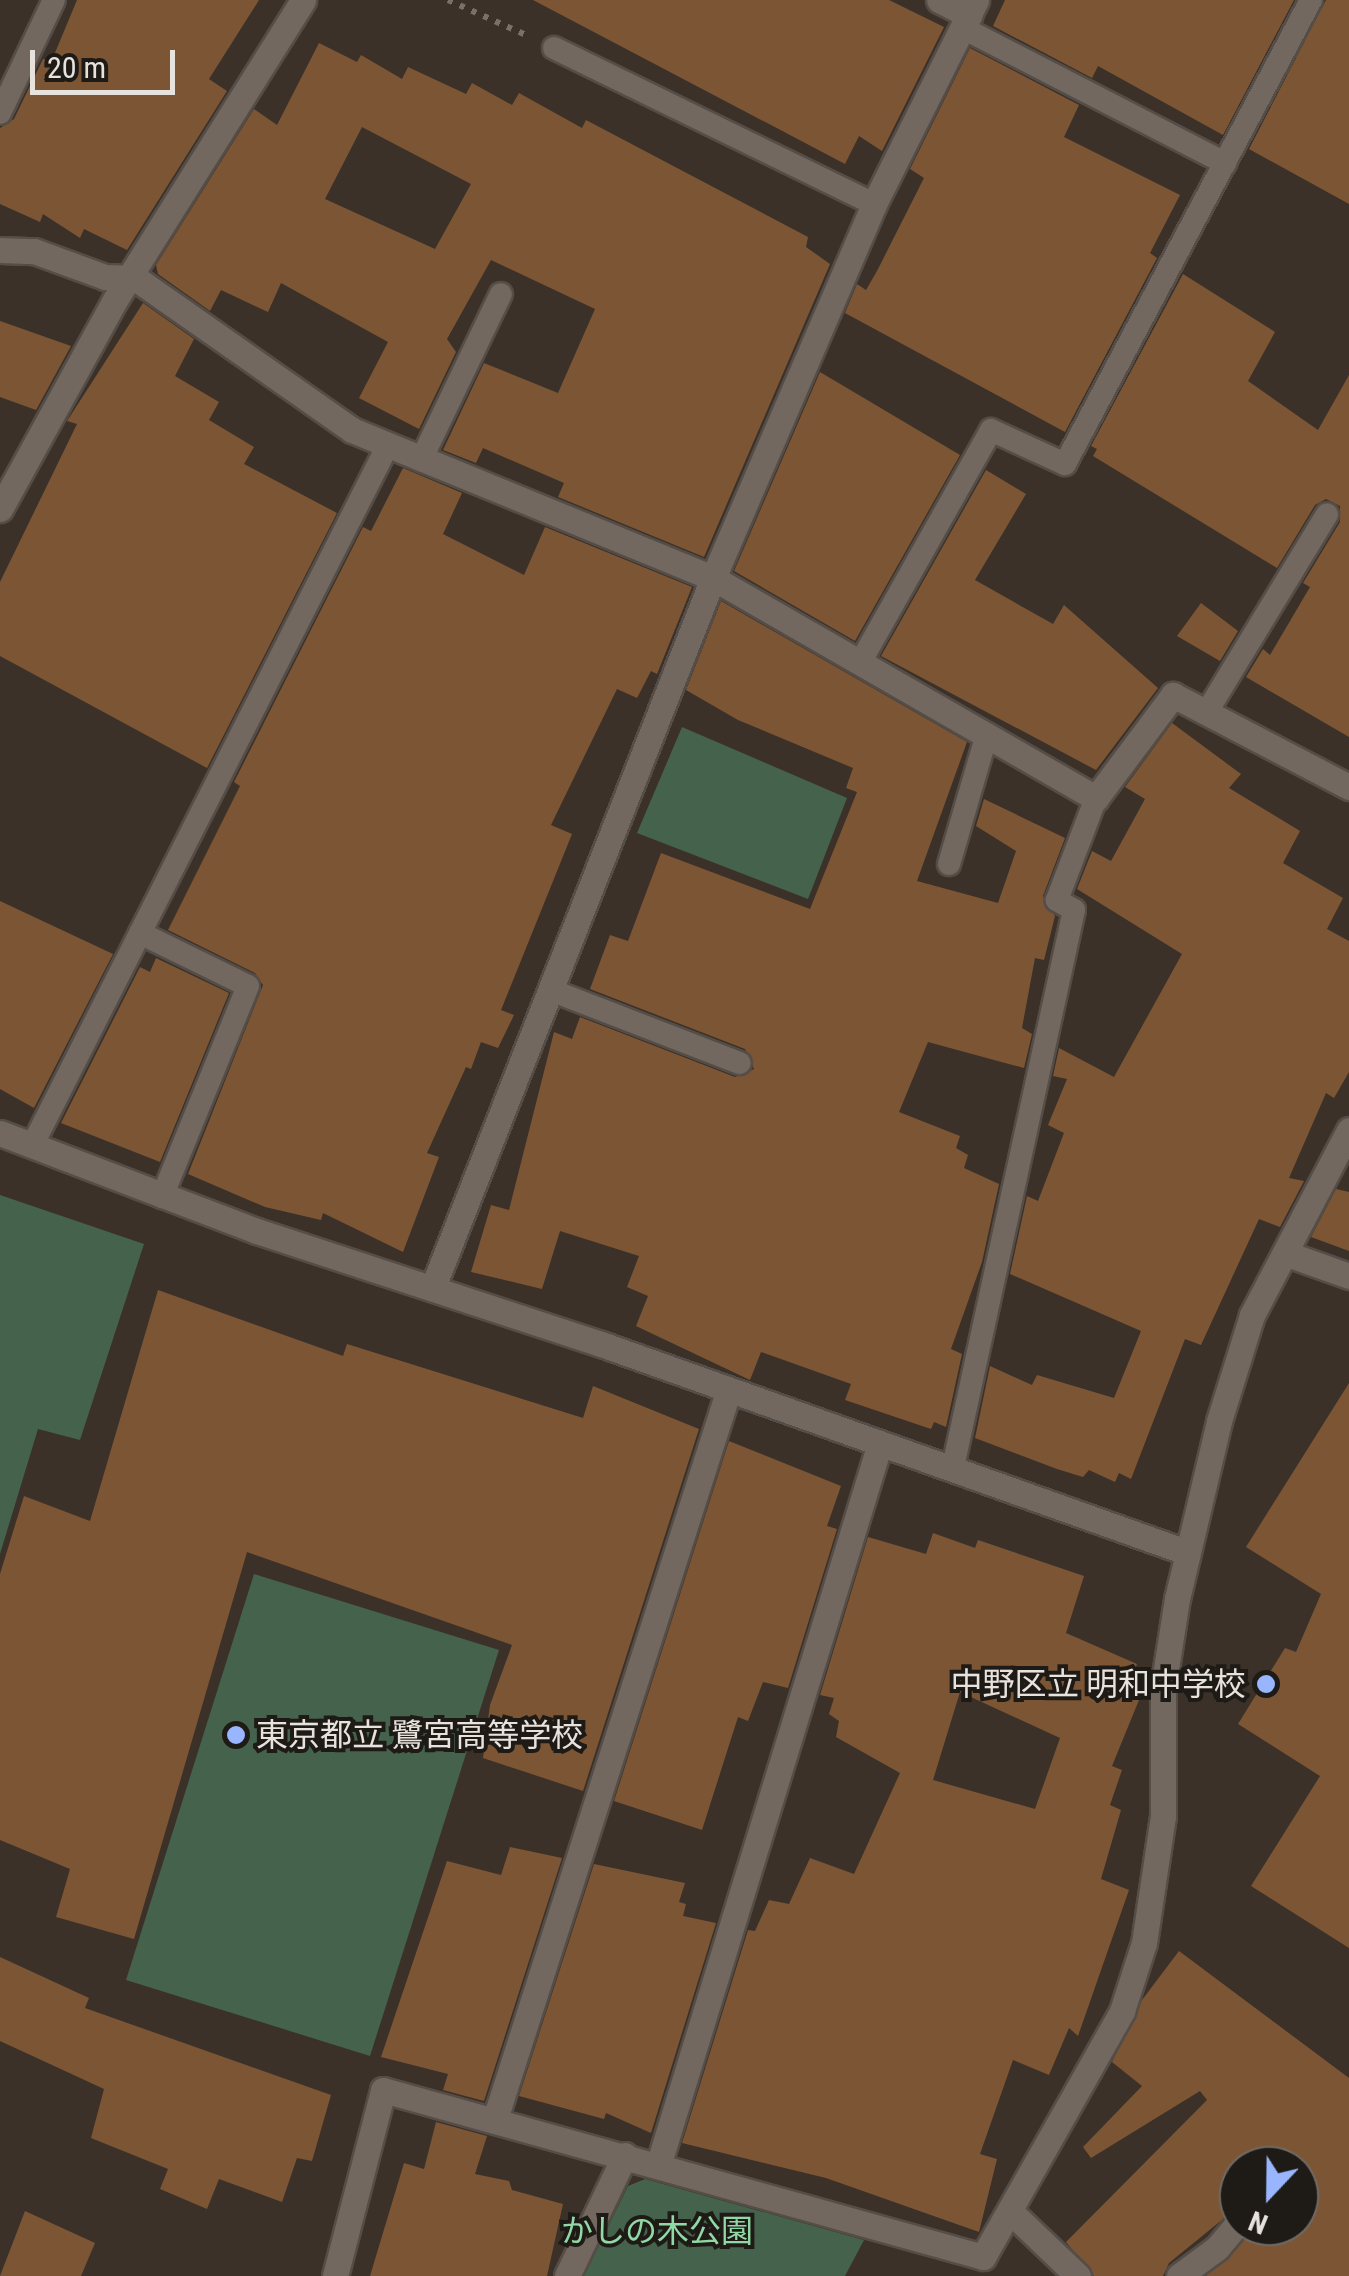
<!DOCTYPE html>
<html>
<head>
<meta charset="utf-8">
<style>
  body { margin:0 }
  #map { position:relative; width:1349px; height:2276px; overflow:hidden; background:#3b3129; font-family:"Roboto Condensed","Noto Sans JP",sans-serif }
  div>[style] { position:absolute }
  .green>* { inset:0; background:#44624c }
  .building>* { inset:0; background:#7c5634 }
  .path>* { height:6px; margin-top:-3px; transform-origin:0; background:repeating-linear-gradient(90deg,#79706a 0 5px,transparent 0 13px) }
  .roads { filter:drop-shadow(2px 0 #554d47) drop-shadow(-2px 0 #554d47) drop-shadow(0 2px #554d47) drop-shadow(0 -2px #554d47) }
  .service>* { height:22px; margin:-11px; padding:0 11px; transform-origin:11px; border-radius:11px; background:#73685f }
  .minor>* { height:25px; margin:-12.5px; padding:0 12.5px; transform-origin:12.5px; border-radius:12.5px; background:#73685f }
  .dots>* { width:28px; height:28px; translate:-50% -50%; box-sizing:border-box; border:5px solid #1e1a16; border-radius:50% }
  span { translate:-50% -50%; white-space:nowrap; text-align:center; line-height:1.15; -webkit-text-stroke:8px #1e1a16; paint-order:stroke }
  .poi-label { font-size:32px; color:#e8e2dd }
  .right { translate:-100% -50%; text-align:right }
  .left { translate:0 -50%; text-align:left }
  .park-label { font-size:32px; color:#92d8a6 }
  .north { position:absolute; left:1219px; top:2146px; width:100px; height:100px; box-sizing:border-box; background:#1e1a16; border:2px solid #6f6a66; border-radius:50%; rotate:202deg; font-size:28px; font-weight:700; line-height:40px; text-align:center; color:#e8e2dd }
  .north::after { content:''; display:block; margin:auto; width:35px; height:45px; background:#98b5fd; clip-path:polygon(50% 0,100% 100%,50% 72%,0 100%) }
  .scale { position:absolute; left:30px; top:50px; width:145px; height:45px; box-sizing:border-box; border:5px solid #e8e2dd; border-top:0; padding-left:12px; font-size:30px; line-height:35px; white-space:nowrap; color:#e8e2dd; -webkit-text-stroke:8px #1e1a16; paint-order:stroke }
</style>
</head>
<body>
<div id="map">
  <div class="green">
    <div style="clip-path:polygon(682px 727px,847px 798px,808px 899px,637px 833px)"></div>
    <div style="clip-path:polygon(0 1195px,144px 1244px,80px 1440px,38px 1429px,0 1554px)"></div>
    <div style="clip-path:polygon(254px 1574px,499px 1650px,370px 2056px,126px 1980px)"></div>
    <div style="clip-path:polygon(645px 2179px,864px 2240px,845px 2276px,584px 2276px,628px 2186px)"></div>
  </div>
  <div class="building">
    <div style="clip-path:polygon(77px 0,259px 0,209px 79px,227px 91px,127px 250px,84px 229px,80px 238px,43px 214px,40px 222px,0 204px,0 128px,14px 119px,43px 59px,52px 60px)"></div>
    <div style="clip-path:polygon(533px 0,889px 0,944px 27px,882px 151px,859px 136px,845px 164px)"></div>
    <div style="clip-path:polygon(1005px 0,1294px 0,1223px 135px,1098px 66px,1092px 78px,993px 26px)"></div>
    <div style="clip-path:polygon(1326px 0,1349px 0,1349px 204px,1249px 149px)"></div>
    <div style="clip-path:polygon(evenodd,319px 43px,357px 62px,361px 55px,402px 79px,408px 67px,466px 94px,472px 83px,512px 105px,519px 93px,582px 128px,586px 120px,808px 237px,806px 247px,830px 264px,704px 557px,558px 497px,564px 483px,483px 448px,476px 463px,443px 450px,484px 363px,558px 393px,595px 309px,491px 260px,447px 339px,456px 352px,419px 429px,359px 398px,388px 342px,281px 283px,268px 312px,221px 290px,210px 311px,158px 274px,156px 265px,254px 109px,277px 125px,319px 43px,362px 127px,471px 184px,435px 249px,325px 199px,362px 127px)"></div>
    <div style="clip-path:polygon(970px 48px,1079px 105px,1064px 137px,1180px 195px,1150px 253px,1157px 258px,1065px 432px,845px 313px,857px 284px,866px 290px,877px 271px,924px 178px,910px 169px)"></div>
    <div style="clip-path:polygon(1183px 274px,1275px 332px,1248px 381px,1318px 430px,1349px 375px,1349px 737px,1246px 677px,1263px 649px,1270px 655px,1310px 587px,1303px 583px,1340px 522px,1340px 506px,1326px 499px,1315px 505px,1277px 568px,1093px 456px,1097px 449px,1091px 446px)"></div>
    <div style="clip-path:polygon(143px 303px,194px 339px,175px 376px,219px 402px,209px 420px,254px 447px,244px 464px,337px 513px,207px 768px,0 656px,0 582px,77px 424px,67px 421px)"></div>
    <div style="clip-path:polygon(0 321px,71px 346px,36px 410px,0 397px)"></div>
    <div style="clip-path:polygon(820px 372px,960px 455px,855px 641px,734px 571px)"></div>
    <div style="clip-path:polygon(403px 468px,462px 493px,443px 534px,524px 575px,545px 527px,692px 587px,657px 674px,651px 671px,637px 698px,617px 689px,551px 825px,572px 834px,501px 1010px,514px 1015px,498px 1048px,481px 1042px,471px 1069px,466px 1067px,427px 1153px,439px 1157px,403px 1252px,323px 1213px,321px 1220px,265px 1207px,188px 1174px,263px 985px,255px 973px,168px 930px,240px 786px,234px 782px,363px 527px,371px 531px)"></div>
    <div style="clip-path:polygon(986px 470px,1026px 494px,975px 580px,1053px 624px,1064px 605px,1158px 688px,1096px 770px,881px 656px)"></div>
    <div style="clip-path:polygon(721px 601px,967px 742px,917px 881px,998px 903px,1016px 851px,976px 826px,984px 799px,1065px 838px,1043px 896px,1055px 916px,1044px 960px,1035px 958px,1022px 1028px,1032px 1034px,1024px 1068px,928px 1042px,899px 1112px,960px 1136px,956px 1148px,968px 1155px,964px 1168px,999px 1184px,982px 1262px,951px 1349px,962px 1354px,946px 1427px,934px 1422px,931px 1429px,845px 1400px,851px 1384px,761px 1352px,750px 1380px,636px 1326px,648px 1296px,627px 1287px,639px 1256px,560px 1231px,542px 1289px,471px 1272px,491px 1205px,509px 1210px,554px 1032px,572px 1039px,580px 1017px,735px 1077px,754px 1069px,745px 1049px,590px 989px,610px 935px,628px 941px,661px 853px,810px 909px,857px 792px,846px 788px,853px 768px,738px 720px,686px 690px)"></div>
    <div style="clip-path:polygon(1201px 603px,1238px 631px,1220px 661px,1177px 636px)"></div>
    <div style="clip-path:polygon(1172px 723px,1241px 774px,1229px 788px,1300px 831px,1283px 863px,1343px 898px,1327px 929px,1349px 941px,1349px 1072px,1334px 1098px,1326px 1093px,1289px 1178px,1304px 1181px,1280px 1227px,1259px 1219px,1201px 1345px,1185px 1339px,1131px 1479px,1119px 1473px,1115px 1482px,1089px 1470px,1083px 1477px,1057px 1469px,975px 1438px,990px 1366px,1032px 1385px,1037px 1375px,1114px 1398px,1141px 1331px,1010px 1274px,1027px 1196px,1038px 1201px,1064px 1133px,1048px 1125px,1067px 1079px,1053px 1076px,1059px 1048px,1114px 1077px,1182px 954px,1077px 889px,1092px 851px,1111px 861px,1145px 799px,1125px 787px)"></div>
    <div style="clip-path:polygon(0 901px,113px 954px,34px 1108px,0 1089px)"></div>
    <div style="clip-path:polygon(156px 958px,229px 993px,160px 1162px,61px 1123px,140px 967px,150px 972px)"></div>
    <div style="clip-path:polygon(1336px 1189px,1349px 1192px,1349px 1251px,1311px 1237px)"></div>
    <div style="clip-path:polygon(158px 1290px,343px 1356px,347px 1344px,583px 1418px,593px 1386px,699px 1429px,583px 1791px,483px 1758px,490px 1705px,512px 1645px,247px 1552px,134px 1939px,56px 1917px,70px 1869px,0 1840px,0 1574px,24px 1496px,90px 1521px)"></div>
    <div style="clip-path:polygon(1349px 1383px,1349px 1948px,1251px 1886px,1320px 1776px,1238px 1724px,1285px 1648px,1296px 1652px,1321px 1594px,1246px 1547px)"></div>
    <div style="clip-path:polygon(729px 1441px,841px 1486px,827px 1526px,837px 1529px,788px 1688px,763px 1682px,748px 1721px,738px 1717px,702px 1830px,614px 1801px)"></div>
    <div style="clip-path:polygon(evenodd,933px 1533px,975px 1548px,978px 1540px,1084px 1576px,1066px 1633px,1137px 1664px,1125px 1694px,1139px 1700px,1112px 1766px,1122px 1770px,1110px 1805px,1121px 1810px,1101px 1879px,1129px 1890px,1078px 2036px,1069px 2028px,1049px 2075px,1013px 2060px,980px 2154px,997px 2159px,979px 2232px,826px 2178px,682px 2143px,748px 1930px,755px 1931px,769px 1900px,789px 1904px,810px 1858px,854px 1874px,900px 1773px,836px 1737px,839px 1721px,829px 1714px,834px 1698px,820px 1695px,868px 1537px,926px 1554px,933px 1533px,960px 1692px,1060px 1738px,1035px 1809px,933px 1780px,960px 1692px)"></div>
    <div style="clip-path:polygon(510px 1847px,562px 1858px,484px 2101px,443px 2090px,448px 2074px,381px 2057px,447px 1861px,501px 1875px)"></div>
    <div style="clip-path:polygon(594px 1864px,685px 1883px,679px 1902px,686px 1904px,683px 1916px,716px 1923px,651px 2133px,606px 2113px,604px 2119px,519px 2096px)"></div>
    <div style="clip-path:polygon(1179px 1951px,1349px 2078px,1349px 2276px,1206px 2276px,1255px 2226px,1299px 2226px,1299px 2166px,1239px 2166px,1239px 2206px,1169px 2263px,1163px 2276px,1094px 2276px,1066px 2242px,1207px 2100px,1200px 2091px,1091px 2158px,1083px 2147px,1142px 2086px,1112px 2062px,1142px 2000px)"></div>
    <div style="clip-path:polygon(0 1957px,89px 1998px,85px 2008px,331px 2095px,312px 2161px,297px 2158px,282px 2202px,219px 2179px,207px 2209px,160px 2189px,168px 2169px,91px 2138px,104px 2089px,0 2041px)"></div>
    <div style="clip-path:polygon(436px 2122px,487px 2136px,475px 2174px,509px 2181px,512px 2190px,563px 2204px,547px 2276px,370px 2276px,404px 2163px,424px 2169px)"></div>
    <div style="clip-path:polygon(25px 2211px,95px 2243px,81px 2276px,0 2276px)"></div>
  </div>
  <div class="path">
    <div style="left:448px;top:0;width:85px;rotate:24.2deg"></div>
  </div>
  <div class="roads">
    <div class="service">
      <div style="left:963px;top:28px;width:295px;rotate:27.3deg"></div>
      <div style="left:554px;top:48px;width:356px;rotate:26deg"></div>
      <div style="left:0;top:113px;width:125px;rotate:-64.5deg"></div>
      <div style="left:421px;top:460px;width:184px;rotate:-64.3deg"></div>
      <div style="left:861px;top:661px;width:265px;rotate:-60.6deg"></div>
      <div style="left:991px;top:430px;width:81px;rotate:24.7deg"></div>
      <div style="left:1065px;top:464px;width:525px;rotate:-62.07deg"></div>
      <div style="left:1208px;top:710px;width:229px;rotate:-58.7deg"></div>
      <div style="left:949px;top:864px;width:135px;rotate:-73.7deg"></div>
      <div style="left:140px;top:933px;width:120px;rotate:26.1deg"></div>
      <div style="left:248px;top:986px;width:228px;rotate:112.2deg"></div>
      <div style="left:553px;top:991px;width:200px;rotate:21.1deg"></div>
      <div style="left:32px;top:1146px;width:786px;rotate:-63.08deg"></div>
      <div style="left:953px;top:1467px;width:570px;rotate:-77.74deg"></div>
      <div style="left:1074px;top:910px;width:20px;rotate:-150deg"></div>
      <div style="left:1057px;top:900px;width:109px;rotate:-69.1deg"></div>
    </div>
    <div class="minor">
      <div style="left:939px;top:0;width:34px;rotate:27deg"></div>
      <div style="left:0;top:250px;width:34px;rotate:2deg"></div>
      <div style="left:34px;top:251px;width:76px;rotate:20.1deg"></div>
      <div style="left:105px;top:277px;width:30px;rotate:2deg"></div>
      <div style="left:135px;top:278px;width:265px;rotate:35deg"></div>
      <div style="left:352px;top:430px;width:390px;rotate:22.3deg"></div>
      <div style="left:713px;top:578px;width:442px;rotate:29.9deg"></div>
      <div style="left:1096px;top:798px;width:129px;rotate:-53.2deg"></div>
      <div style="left:1173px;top:695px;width:199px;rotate:27.6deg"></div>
      <div style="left:0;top:509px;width:239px;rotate:-61.2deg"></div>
      <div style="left:115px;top:300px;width:354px;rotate:-57.9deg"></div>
      <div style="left:0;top:1133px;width:275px;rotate:20.9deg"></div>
      <div style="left:257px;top:1231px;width:362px;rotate:18.2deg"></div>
      <div style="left:601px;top:1344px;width:621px;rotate:19.57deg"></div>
      <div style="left:1287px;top:1254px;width:66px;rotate:19.5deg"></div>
      <div style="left:433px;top:1287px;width:762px;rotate:-68.45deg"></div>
      <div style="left:713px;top:578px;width:407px;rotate:-66.7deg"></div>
      <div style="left:874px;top:204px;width:228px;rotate:-63.4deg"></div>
      <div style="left:495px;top:2119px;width:763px;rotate:-72.23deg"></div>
      <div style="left:658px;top:2166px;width:756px;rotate:-72.93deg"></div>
      <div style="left:1012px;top:2213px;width:91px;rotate:43.7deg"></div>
      <div style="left:335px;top:2276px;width:192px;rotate:-75.5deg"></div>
      <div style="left:383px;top:2090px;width:623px;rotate:15.55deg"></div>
      <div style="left:983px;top:2257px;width:283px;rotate:-60.5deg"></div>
      <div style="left:1122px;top:2011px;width:71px;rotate:-72.1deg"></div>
      <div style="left:1144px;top:1943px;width:128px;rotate:-81.5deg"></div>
      <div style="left:1163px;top:1816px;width:128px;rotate:-90deg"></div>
      <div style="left:1163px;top:1688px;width:90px;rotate:-81.1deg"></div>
      <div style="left:1177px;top:1599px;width:183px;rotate:-76.7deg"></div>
      <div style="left:1219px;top:1421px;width:111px;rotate:-72.7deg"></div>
      <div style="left:1252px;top:1315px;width:209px;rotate:-62.3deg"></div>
      <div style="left:567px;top:2276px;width:134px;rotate:-64.4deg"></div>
      <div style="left:1179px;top:2276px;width:47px;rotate:-36.4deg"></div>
      <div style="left:1217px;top:2248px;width:34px;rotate:-50deg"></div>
    </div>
  </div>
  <div class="dots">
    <div style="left:1266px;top:1684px;background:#98b5fd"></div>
    <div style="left:236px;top:1735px;background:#98b5fd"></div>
  </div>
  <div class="poi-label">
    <span class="right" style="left:1246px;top:1684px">中野区立 明和中学校</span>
    <span class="left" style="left:256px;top:1735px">東京都立 鷺宮高等学校</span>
  </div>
  <div class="park-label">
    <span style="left:657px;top:2231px">かしの木公園</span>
  </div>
  <div class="north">N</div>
  <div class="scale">20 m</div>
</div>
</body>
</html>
